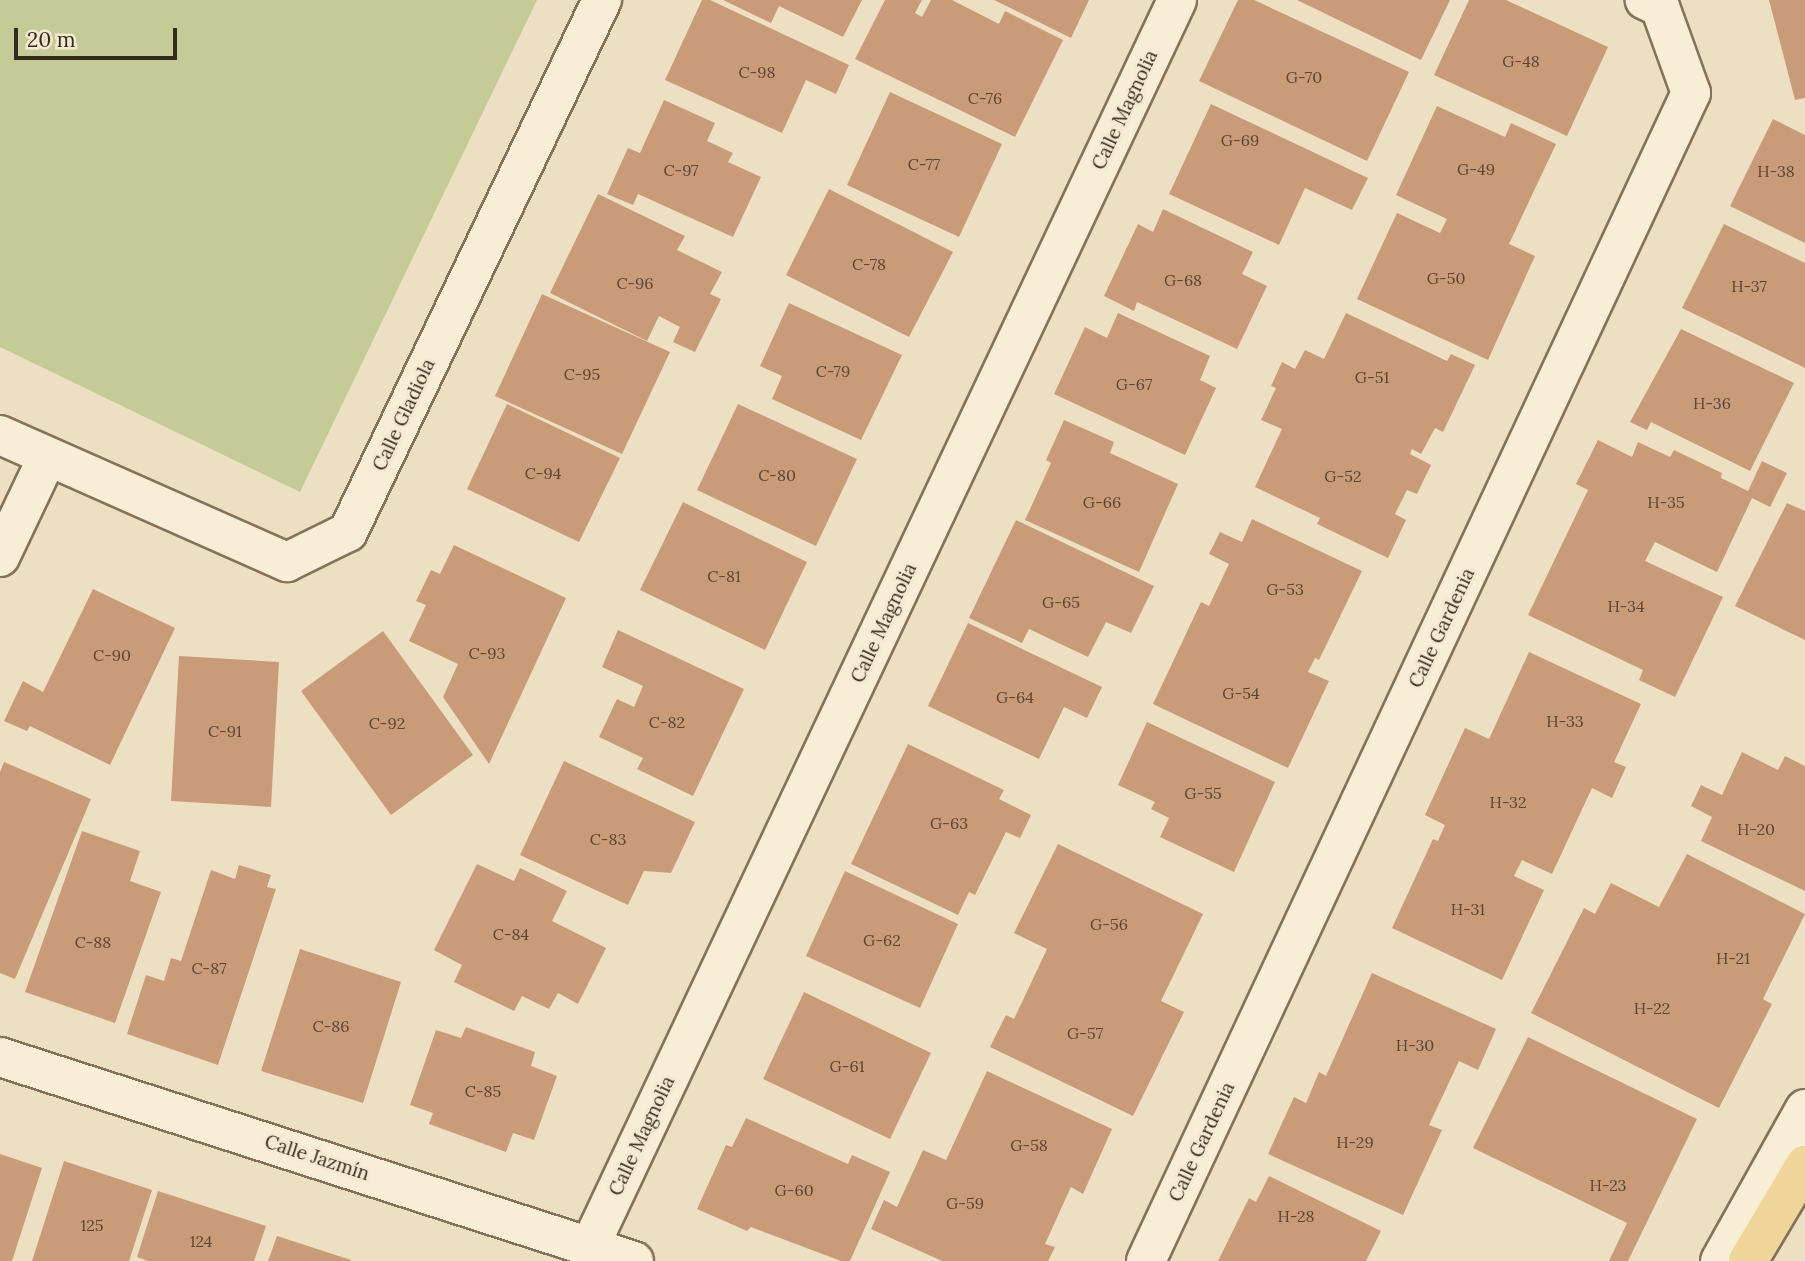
<!DOCTYPE html>
<html>
<head>
<meta charset="utf-8">
<style>
  body { margin:0 }
  #map { position:relative; width:1805px; height:1261px; overflow:hidden; background:#ede0c2; font-family:Lora,serif }
  div>[style] { position:absolute }
  .green>* { inset:0; background:#c5cb96 }
  .building>* { inset:0; background:#ca9b79 }
  .roads { filter:drop-shadow(2px 0 #86715a) drop-shadow(-2px 0 #86715a) drop-shadow(0 2px #86715a) drop-shadow(0 -2px #86715a) }
  .minor>* { height:38px; margin:-19px; padding:0 19px; transform-origin:19px; border-radius:19px; background:#f8eed5 }
  .major>* { height:38px; margin:-19px; padding:0 19px; transform-origin:19px; border-radius:19px; background:#f0d59a }
  span { translate:-50% -50%; white-space:nowrap; text-align:center; line-height:1.15; -webkit-text-stroke:6px #f5ead1; paint-order:stroke }
  .number-label { font-size:16px; color:#5b4635 }
  .number-label span { -webkit-text-stroke-width:0 }
  .street-label { font-size:19px; color:#362a1e }
  .scale { position:absolute; left:14px; top:28px; width:163px; height:32px; box-sizing:border-box; border:4px solid #362a1e; border-top:0; padding-left:9px; font-size:21px; line-height:24px; white-space:nowrap; color:#362a1e; -webkit-text-stroke:5px #f5ead1; paint-order:stroke }
</style>
</head>
<body>
<div id="map">
  <div class="green">
    <div style="clip-path:polygon(0 0,537px 0,300px 492px,0 347px)"></div>
  </div>
  <div class="building">
    <div style="clip-path:polygon(702px 0,710px 0,849px 65px,836px 94px,806px 80px,782px 133px,665px 80px)"></div>
    <div style="clip-path:polygon(723px 0,862px 0,843px 37px,779px 6px,771px 23px)"></div>
    <div style="clip-path:polygon(885px 0,922px 0,915px 13px,922px 17px,931px 0,952px 0,999px 24px,1005px 11px,1063px 40px,1015px 137px,855px 59px)"></div>
    <div style="clip-path:polygon(994px 0,1089px 0,1071px 38px)"></div>
    <div style="clip-path:polygon(1238px 0,1254px 0,1409px 72px,1367px 161px,1199px 81px)"></div>
    <div style="clip-path:polygon(1297px 0,1450px 0,1421px 60px)"></div>
    <div style="clip-path:polygon(1469px 0,1506px 0,1608px 47px,1567px 136px,1434px 75px)"></div>
    <div style="clip-path:polygon(1769px 0,1805px 0,1805px 98px,1795px 100px)"></div>
    <div style="clip-path:polygon(890px 92px,1002px 144px,959px 237px,847px 185px)"></div>
    <div style="clip-path:polygon(664px 100px,715px 123px,707px 141px,733px 153px,728px 162px,761px 177px,733px 237px,638px 194px,633px 205px,607px 194px,628px 148px,640px 153px)"></div>
    <div style="clip-path:polygon(1211px 104px,1368px 178px,1352px 210px,1305px 188px,1279px 245px,1169px 194px)"></div>
    <div style="clip-path:polygon(1437px 106px,1505px 137px,1511px 123px,1556px 144px,1509px 244px,1535px 256px,1488px 360px,1357px 299px,1397px 213px,1440px 233px,1447px 219px,1396px 195px)"></div>
    <div style="clip-path:polygon(1773px 119px,1805px 135px,1805px 243px,1730px 206px)"></div>
    <div style="clip-path:polygon(829px 189px,953px 252px,909px 337px,786px 275px)"></div>
    <div style="clip-path:polygon(598px 194px,685px 236px,677px 250px,722px 272px,710px 294px,721px 299px,695px 352px,673px 342px,680px 327px,659px 316px,647px 341px,550px 293px)"></div>
    <div style="clip-path:polygon(1163px 209px,1253px 252px,1242px 274px,1267px 286px,1237px 349px,1137px 302px,1134px 311px,1104px 296px,1138px 224px,1153px 232px)"></div>
    <div style="clip-path:polygon(1724px 224px,1805px 263px,1805px 368px,1682px 308px)"></div>
    <div style="clip-path:polygon(542px 294px,670px 352px,622px 454px,495px 396px)"></div>
    <div style="clip-path:polygon(789px 303px,902px 355px,861px 440px,772px 399px,782px 376px,760px 366px)"></div>
    <div style="clip-path:polygon(1118px 313px,1210px 356px,1200px 380px,1216px 388px,1185px 455px,1054px 394px,1085px 327px,1107px 338px)"></div>
    <div style="clip-path:polygon(1346px 313px,1447px 361px,1451px 354px,1475px 365px,1443px 432px,1435px 428px,1421px 454px,1412px 449px,1410px 454px,1431px 465px,1417px 494px,1407px 490px,1395px 514px,1406px 520px,1388px 558px,1317px 524px,1320px 518px,1255px 487px,1282px 429px,1261px 420px,1276px 388px,1271px 386px,1282px 362px,1295px 369px,1305px 350px,1324px 359px)"></div>
    <div style="clip-path:polygon(1681px 329px,1794px 383px,1750px 471px,1651px 422px,1647px 430px,1630px 422px)"></div>
    <div style="clip-path:polygon(507px 404px,620px 458px,579px 542px,467px 489px)"></div>
    <div style="clip-path:polygon(738px 404px,857px 459px,816px 546px,697px 490px)"></div>
    <div style="clip-path:polygon(1064px 420px,1114px 442px,1110px 453px,1178px 484px,1139px 572px,1025px 520px,1051px 463px,1046px 460px)"></div>
    <div style="clip-path:polygon(1598px 440px,1632px 457px,1638px 442px,1670px 457px,1674px 450px,1722px 473px,1721px 478px,1748px 491px,1762px 461px,1787px 473px,1770px 507px,1752px 498px,1717px 572px,1655px 542px,1645px 561px,1723px 597px,1675px 697px,1639px 680px,1643px 670px,1528px 615px,1588px 490px,1576px 484px)"></div>
    <div style="clip-path:polygon(683px 502px,807px 562px,765px 650px,640px 590px)"></div>
    <div style="clip-path:polygon(1787px 503px,1805px 511px,1805px 640px,1735px 606px)"></div>
    <div style="clip-path:polygon(1252px 519px,1362px 571px,1319px 660px,1315px 658px,1308px 672px,1329px 681px,1288px 768px,1153px 704px,1201px 602px,1209px 606px,1229px 564px,1209px 554px,1220px 532px,1242px 542px)"></div>
    <div style="clip-path:polygon(1016px 520px,1154px 586px,1131px 633px,1106px 622px,1088px 657px,1029px 629px,1022px 643px,969px 618px)"></div>
    <div style="clip-path:polygon(454px 545px,566px 598px,489px 764px,443px 697px,458px 664px,409px 641px,426px 605px,416px 601px,431px 570px,440px 574px)"></div>
    <div style="clip-path:polygon(93px 589px,175px 628px,110px 765px,30px 726px,27px 731px,4px 721px,23px 681px,43px 692px)"></div>
    <div style="clip-path:polygon(968px 623px,1102px 687px,1087px 718px,1064px 707px,1039px 759px,928px 706px)"></div>
    <div style="clip-path:polygon(618px 630px,744px 689px,693px 796px,637px 769px,643px 758px,599px 737px,617px 699px,634px 707px,643px 686px,602px 667px)"></div>
    <div style="clip-path:polygon(383px 631px,473px 755px,391px 815px,301px 691px)"></div>
    <div style="clip-path:polygon(1529px 652px,1641px 704px,1614px 762px,1626px 767px,1612px 798px,1592px 788px,1552px 874px,1522px 860px,1514px 876px,1544px 890px,1502px 980px,1392px 928px,1433px 839px,1438px 841px,1445px 825px,1425px 815px,1465px 728px,1489px 739px)"></div>
    <div style="clip-path:polygon(179px 656px,279px 662px,271px 807px,171px 801px)"></div>
    <div style="clip-path:polygon(1147px 722px,1275px 782px,1234px 872px,1160px 837px,1169px 818px,1151px 809px,1155px 802px,1118px 785px)"></div>
    <div style="clip-path:polygon(908px 744px,1004px 790px,999px 799px,1031px 815px,1020px 838px,1006px 832px,975px 895px,969px 892px,958px 915px,851px 864px)"></div>
    <div style="clip-path:polygon(1742px 752px,1778px 770px,1785px 756px,1805px 766px,1805px 891px,1701px 841px,1712px 817px,1691px 806px,1701px 785px,1722px 795px)"></div>
    <div style="clip-path:polygon(564px 761px,695px 822px,671px 873px,644px 871px,628px 905px,520px 855px)"></div>
    <div style="clip-path:polygon(4px 762px,91px 799px,15px 979px,0 973px,0 772px)"></div>
    <div style="clip-path:polygon(82px 831px,140px 851px,130px 881px,161px 892px,115px 1023px,25px 992px)"></div>
    <div style="clip-path:polygon(1058px 844px,1203px 914px,1161px 1001px,1184px 1012px,1133px 1116px,990px 1047px,1006px 1015px,1014px 1019px,1047px 949px,1014px 933px)"></div>
    <div style="clip-path:polygon(1687px 854px,1805px 914px,1763px 999px,1772px 1004px,1719px 1108px,1531px 1013px,1584px 908px,1595px 914px,1611px 883px,1659px 907px)"></div>
    <div style="clip-path:polygon(477px 864px,514px 881px,520px 868px,567px 891px,552px 921px,606px 948px,578px 1004px,558px 993px,549px 1009px,522px 996px,514px 1011px,454px 982px,462px 965px,434px 950px)"></div>
    <div style="clip-path:polygon(239px 865px,271px 875px,267px 887px,276px 889px,218px 1065px,127px 1034px,146px 975px,164px 981px,171px 958px,181px 961px,211px 870px,235px 879px)"></div>
    <div style="clip-path:polygon(845px 871px,958px 924px,920px 1008px,806px 956px)"></div>
    <div style="clip-path:polygon(300px 949px,401px 982px,363px 1103px,261px 1071px)"></div>
    <div style="clip-path:polygon(1372px 973px,1496px 1029px,1478px 1070px,1459px 1061px,1429px 1125px,1442px 1130px,1403px 1215px,1268px 1154px,1294px 1097px,1306px 1103px,1319px 1072px,1326px 1076px)"></div>
    <div style="clip-path:polygon(804px 992px,931px 1053px,890px 1139px,763px 1079px)"></div>
    <div style="clip-path:polygon(466px 1027px,535px 1052px,531px 1066px,557px 1076px,534px 1140px,513px 1133px,506px 1152px,429px 1124px,433px 1113px,410px 1105px,436px 1030px,461px 1038px)"></div>
    <div style="clip-path:polygon(1528px 1037px,1697px 1119px,1628px 1261px,1609px 1261px,1627px 1223px,1473px 1148px)"></div>
    <div style="clip-path:polygon(987px 1071px,1112px 1129px,1083px 1194px,1071px 1187px,1045px 1244px,1055px 1247px,1048px 1261px,942px 1261px,871px 1229px,884px 1200px,897px 1207px,923px 1150px,946px 1160px)"></div>
    <div style="clip-path:polygon(746px 1118px,848px 1164px,852px 1155px,890px 1172px,850px 1261px,841px 1261px,751px 1227px,747px 1231px,697px 1209px,726px 1145px,732px 1147px)"></div>
    <div style="clip-path:polygon(0 1154px,42px 1168px,12px 1261px,0 1261px)"></div>
    <div style="clip-path:polygon(64px 1161px,152px 1190px,129px 1261px,32px 1261px)"></div>
    <div style="clip-path:polygon(1269px 1176px,1381px 1231px,1366px 1261px,1218px 1261px,1249px 1198px,1256px 1202px)"></div>
    <div style="clip-path:polygon(158px 1191px,266px 1226px,254px 1261px,148px 1261px,137px 1257px)"></div>
    <div style="clip-path:polygon(277px 1236px,351px 1260px,351px 1261px,268px 1261px)"></div>
  </div>
  <div class="roads">
    <div class="minor">
      <div style="left:0;top:435px;width:314px;rotate:23.9deg"></div>
      <div style="left:287px;top:562px;width:68px;rotate:-26.2deg"></div>
      <div style="left:348px;top:532px;width:590px;rotate:-64.48deg"></div>
      <div style="left:0;top:557px;width:110px;rotate:-64.6deg"></div>
      <div style="left:0;top:1057px;width:666px;rotate:17.84deg"></div>
      <div style="left:590px;top:1246px;width:1377px;rotate:-64.77deg"></div>
      <div style="left:1146px;top:1261px;width:1289px;rotate:-64.99deg"></div>
      <div style="left:1691px;top:93px;width:91px;rotate:-109.8deg"></div>
      <div style="left:1660px;top:7px;width:17px;rotate:-155deg"></div>
      <div style="left:1720px;top:1261px;width:174px;rotate:-60.8deg"></div>
    </div>
    <div class="major">
      <div style="left:1748px;top:1261px;width:112px;rotate:-59.3deg"></div>
    </div>
  </div>
  <div class="number-label">
    <span style="left:1521px;top:61px">G-48</span>
    <span style="left:757px;top:72px">C-98</span>
    <span style="left:1304px;top:77px">G-70</span>
    <span style="left:985px;top:98px">C-76</span>
    <span style="left:1240px;top:140px">G-69</span>
    <span style="left:924px;top:164px">C-77</span>
    <span style="left:1476px;top:169px">G-49</span>
    <span style="left:681px;top:170px">C-97</span>
    <span style="left:1776px;top:171px">H-38</span>
    <span style="left:869px;top:264px">C-78</span>
    <span style="left:1446px;top:278px">G-50</span>
    <span style="left:1183px;top:280px">G-68</span>
    <span style="left:635px;top:283px">C-96</span>
    <span style="left:1749px;top:286px">H-37</span>
    <span style="left:833px;top:371px">C-79</span>
    <span style="left:582px;top:374px">C-95</span>
    <span style="left:1372px;top:377px">G-51</span>
    <span style="left:1134px;top:384px">G-67</span>
    <span style="left:1712px;top:403px">H-36</span>
    <span style="left:543px;top:473px">C-94</span>
    <span style="left:777px;top:475px">C-80</span>
    <span style="left:1343px;top:476px">G-52</span>
    <span style="left:1102px;top:502px">G-66</span>
    <span style="left:1666px;top:502px">H-35</span>
    <span style="left:724px;top:576px">C-81</span>
    <span style="left:1285px;top:589px">G-53</span>
    <span style="left:1061px;top:602px">G-65</span>
    <span style="left:1626px;top:606px">H-34</span>
    <span style="left:487px;top:653px">C-93</span>
    <span style="left:112px;top:655px">C-90</span>
    <span style="left:1241px;top:693px">G-54</span>
    <span style="left:1015px;top:697px">G-64</span>
    <span style="left:1565px;top:721px">H-33</span>
    <span style="left:667px;top:722px">C-82</span>
    <span style="left:387px;top:723px">C-92</span>
    <span style="left:225px;top:731px">C-91</span>
    <span style="left:1203px;top:793px">G-55</span>
    <span style="left:1508px;top:802px">H-32</span>
    <span style="left:949px;top:823px">G-63</span>
    <span style="left:1756px;top:829px">H-20</span>
    <span style="left:608px;top:839px">C-83</span>
    <span style="left:1468px;top:909px">H-31</span>
    <span style="left:1109px;top:924px">G-56</span>
    <span style="left:511px;top:934px">C-84</span>
    <span style="left:882px;top:940px">G-62</span>
    <span style="left:93px;top:942px">C-88</span>
    <span style="left:1733px;top:958px">H-21</span>
    <span style="left:209px;top:968px">C-87</span>
    <span style="left:1652px;top:1008px">H-22</span>
    <span style="left:331px;top:1026px">C-86</span>
    <span style="left:1085px;top:1033px">G-57</span>
    <span style="left:1415px;top:1045px">H-30</span>
    <span style="left:847px;top:1066px">G-61</span>
    <span style="left:483px;top:1091px">C-85</span>
    <span style="left:1355px;top:1142px">H-29</span>
    <span style="left:1029px;top:1145px">G-58</span>
    <span style="left:1608px;top:1185px">H-23</span>
    <span style="left:794px;top:1190px">G-60</span>
    <span style="left:965px;top:1203px">G-59</span>
    <span style="left:1296px;top:1216px">H-28</span>
    <span style="left:92px;top:1225px">125</span>
    <span style="left:201px;top:1241px">124</span>
  </div>
  <div class="street-label">
    <span style="left:1125px;top:110px;rotate:-65deg">Calle Magnolia</span>
    <span style="left:404px;top:415px;rotate:-65deg">Calle Gladiola</span>
    <span style="left:884px;top:623px;rotate:-65deg">Calle Magnolia</span>
    <span style="left:1442px;top:628px;rotate:-65deg">Calle Gardenia</span>
    <span style="left:642px;top:1136px;rotate:-65deg">Calle Magnolia</span>
    <span style="left:1202px;top:1142px;rotate:-65deg">Calle Gardenia</span>
    <span style="left:317px;top:1158px;rotate:18deg">Calle Jazmín</span>
  </div>
  <div class="scale">20 m</div>
</div>
</body>
</html>
